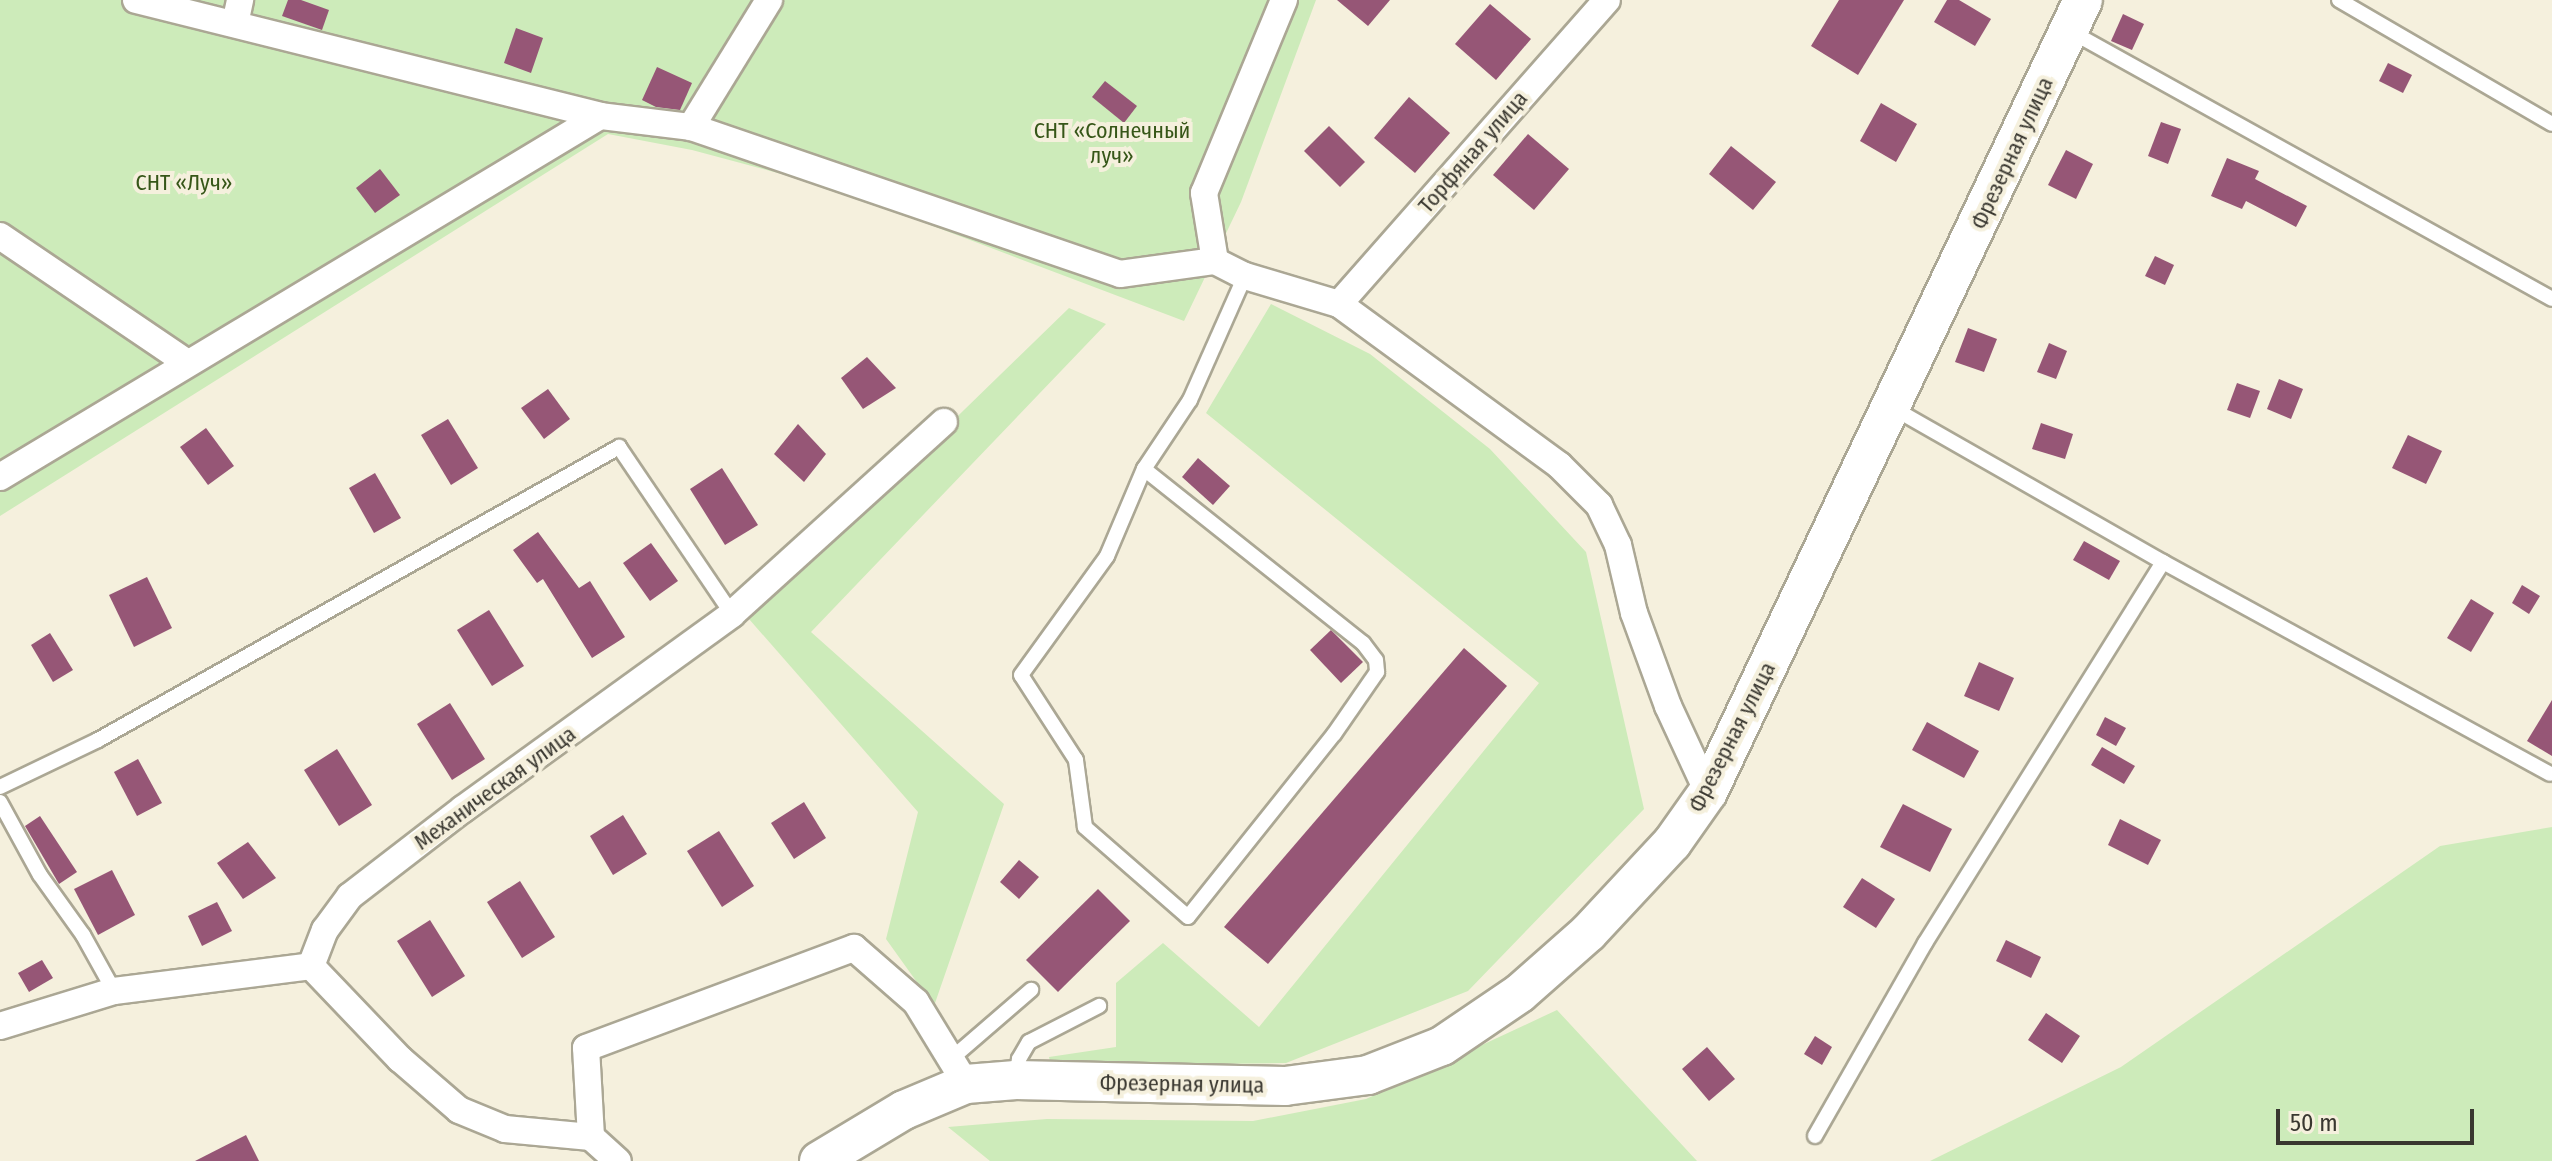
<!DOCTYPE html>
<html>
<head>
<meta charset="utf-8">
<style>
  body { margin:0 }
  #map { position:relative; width:2552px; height:1161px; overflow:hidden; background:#f5f0dd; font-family:"Fira Sans Condensed",sans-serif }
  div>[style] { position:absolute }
  .green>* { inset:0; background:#cdebba }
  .building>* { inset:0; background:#965676 }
  .roads { filter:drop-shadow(2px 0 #aba794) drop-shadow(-2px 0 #aba794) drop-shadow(0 2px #aba794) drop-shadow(0 -2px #aba794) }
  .lane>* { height:14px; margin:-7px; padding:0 7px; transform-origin:7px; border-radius:7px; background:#fff }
  .street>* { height:26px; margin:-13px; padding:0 13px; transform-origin:13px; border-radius:13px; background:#fff }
  .secondary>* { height:38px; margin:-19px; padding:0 19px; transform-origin:19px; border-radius:19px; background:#fff }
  span { translate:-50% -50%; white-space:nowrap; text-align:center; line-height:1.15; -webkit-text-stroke:8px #f5f0dd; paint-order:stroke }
  .park-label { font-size:22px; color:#365618 }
  .street-label { font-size:22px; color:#393730 }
  .scale { position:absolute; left:2276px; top:1109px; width:198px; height:36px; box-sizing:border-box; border:4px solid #393730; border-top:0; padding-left:10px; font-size:24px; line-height:28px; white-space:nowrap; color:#393730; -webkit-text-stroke:6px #f5f0dd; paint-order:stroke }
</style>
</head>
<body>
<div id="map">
  <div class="green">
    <div style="clip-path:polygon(0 0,1316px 0,1241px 202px,1184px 321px,830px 187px,692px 150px,608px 134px,0 516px)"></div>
    <div style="clip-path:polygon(1271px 304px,1370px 354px,1490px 449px,1586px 552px,1644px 809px,1468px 991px,1286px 1063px,1051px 1066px,1049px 1057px,1116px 1047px,1116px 983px,1163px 943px,1259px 1027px,1539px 683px,1206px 413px)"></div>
    <div style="clip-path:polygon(1069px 308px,1106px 324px,811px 632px,1004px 804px,934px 1006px,886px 939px,918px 812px,749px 619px)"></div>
    <div style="clip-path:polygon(2552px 827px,2552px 1161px,1930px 1161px,2121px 1067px,2440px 846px)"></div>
    <div style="clip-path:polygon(1557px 1010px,1697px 1161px,990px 1161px,948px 1127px,1047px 1119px,1253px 1121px,1366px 1099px)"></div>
  </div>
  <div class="building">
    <div style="clip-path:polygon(288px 0,301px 0,329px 10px,322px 30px,282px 16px)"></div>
    <div style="clip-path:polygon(1337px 0,1390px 0,1368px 26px)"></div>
    <div style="clip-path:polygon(1839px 0,1904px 0,1858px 75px,1811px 46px)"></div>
    <div style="clip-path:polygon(1947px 0,1959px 0,1991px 19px,1975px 46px,1934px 22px)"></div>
    <div style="clip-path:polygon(1490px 4px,1531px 39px,1496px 80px,1455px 44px)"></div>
    <div style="clip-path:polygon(2123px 14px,2144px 24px,2132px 50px,2111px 41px)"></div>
    <div style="clip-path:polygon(516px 28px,543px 38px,531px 73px,504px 63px)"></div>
    <div style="clip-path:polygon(2388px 63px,2412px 75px,2403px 93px,2379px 81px)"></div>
    <div style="clip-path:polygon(657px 67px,692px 83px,680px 110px,656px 107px,642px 100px)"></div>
    <div style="clip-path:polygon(1105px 81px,1137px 106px,1124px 123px,1092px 97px)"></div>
    <div style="clip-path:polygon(1409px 97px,1450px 133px,1415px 173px,1374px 138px)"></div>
    <div style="clip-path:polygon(1881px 103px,1917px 124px,1896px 162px,1860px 141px)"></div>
    <div style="clip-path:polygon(2161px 122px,2181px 129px,2168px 164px,2148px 156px)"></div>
    <div style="clip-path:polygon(1329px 126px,1365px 162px,1340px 187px,1304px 151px)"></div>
    <div style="clip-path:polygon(1528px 134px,1569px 169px,1534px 210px,1493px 175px)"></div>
    <div style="clip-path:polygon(1731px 146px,1776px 182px,1753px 210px,1709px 174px)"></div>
    <div style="clip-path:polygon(2066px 150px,2093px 164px,2076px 199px,2048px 185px)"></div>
    <div style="clip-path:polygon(2227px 158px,2259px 171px,2255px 179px,2307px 206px,2296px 227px,2246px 201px,2242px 209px,2211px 196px)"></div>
    <div style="clip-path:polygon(380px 169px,400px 195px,375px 213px,356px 188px)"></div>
    <div style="clip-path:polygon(2155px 256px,2174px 265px,2165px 285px,2145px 276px)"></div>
    <div style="clip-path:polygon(1968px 328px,1997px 339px,1984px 372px,1955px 362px)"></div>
    <div style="clip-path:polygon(2049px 343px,2067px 351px,2056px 379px,2037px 372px)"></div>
    <div style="clip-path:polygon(867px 357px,896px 388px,863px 409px,841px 378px)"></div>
    <div style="clip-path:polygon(2279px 379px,2303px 389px,2291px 419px,2267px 409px)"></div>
    <div style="clip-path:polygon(2237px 383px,2260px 391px,2250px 418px,2227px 410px)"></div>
    <div style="clip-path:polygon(548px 389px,570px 419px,544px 439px,521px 408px)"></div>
    <div style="clip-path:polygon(448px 419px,478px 468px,451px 485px,421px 435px)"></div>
    <div style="clip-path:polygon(2041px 423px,2073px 434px,2065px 459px,2032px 449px)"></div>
    <div style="clip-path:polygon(798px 424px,826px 454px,804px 482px,774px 454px)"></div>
    <div style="clip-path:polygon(206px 428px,234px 466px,208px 485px,180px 447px)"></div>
    <div style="clip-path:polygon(2408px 435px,2442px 451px,2426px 484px,2392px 468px)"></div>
    <div style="clip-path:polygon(1198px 458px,1230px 486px,1213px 505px,1182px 477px)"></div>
    <div style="clip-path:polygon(722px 468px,758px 525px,725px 545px,690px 489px)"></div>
    <div style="clip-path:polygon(375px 473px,401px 518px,374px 533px,349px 488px)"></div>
    <div style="clip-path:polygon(538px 532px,579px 588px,590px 581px,625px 637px,592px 658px,543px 579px,537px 583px,513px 550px)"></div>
    <div style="clip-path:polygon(2084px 541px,2120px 561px,2109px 580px,2073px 560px)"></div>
    <div style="clip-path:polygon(651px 543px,678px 581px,650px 601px,623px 563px)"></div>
    <div style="clip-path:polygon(147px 577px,172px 628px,134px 647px,109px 595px)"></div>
    <div style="clip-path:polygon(2522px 585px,2540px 596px,2529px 614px,2512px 603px)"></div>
    <div style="clip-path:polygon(2471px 599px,2494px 613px,2471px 652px,2447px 638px)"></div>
    <div style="clip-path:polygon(489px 610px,524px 666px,492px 686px,457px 630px)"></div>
    <div style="clip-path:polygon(1331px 630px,1363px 662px,1341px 683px,1310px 650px)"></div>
    <div style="clip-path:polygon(50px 633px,73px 670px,53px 682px,31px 645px)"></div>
    <div style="clip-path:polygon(1464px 648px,1507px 686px,1268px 964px,1224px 927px)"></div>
    <div style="clip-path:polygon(1979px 662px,2014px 678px,1999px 711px,1964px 696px)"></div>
    <div style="clip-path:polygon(2552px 700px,2552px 756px,2527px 741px)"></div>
    <div style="clip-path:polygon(450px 703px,485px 759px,452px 780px,417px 724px)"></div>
    <div style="clip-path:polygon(2105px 717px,2126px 728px,2116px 746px,2096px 735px)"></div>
    <div style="clip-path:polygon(1927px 722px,1979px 751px,1964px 778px,1912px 750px)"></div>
    <div style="clip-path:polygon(2102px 747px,2135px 766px,2124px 784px,2091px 765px)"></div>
    <div style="clip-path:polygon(337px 749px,372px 805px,339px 826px,304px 770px)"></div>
    <div style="clip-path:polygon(138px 759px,162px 803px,137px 816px,114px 772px)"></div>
    <div style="clip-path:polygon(804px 802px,826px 838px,794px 859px,771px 823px)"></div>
    <div style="clip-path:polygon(1903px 804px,1952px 829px,1930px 872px,1880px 847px)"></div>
    <div style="clip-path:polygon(623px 815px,647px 854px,613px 875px,590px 836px)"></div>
    <div style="clip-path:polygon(40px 816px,77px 872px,59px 884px,25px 826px)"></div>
    <div style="clip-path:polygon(2120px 819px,2161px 840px,2148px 865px,2108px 845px)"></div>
    <div style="clip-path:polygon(719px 831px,754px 886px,722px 907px,687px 851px)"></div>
    <div style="clip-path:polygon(248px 842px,276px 878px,243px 899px,217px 863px)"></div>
    <div style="clip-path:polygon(1019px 860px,1039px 877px,1019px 899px,1000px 882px)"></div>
    <div style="clip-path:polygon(112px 870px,135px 915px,98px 935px,74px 889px)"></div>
    <div style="clip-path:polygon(1862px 878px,1895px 899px,1876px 928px,1843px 907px)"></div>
    <div style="clip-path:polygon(520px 881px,555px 937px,522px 958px,487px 902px)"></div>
    <div style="clip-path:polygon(1098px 889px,1130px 921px,1058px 992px,1026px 960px)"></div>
    <div style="clip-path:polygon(217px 902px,232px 931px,202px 946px,188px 916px)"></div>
    <div style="clip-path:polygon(430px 920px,465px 976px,432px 997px,397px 941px)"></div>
    <div style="clip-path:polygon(2006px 940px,2041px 957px,2031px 978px,1996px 961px)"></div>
    <div style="clip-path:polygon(42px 960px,53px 978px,29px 992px,18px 973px)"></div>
    <div style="clip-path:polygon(2046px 1013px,2080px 1036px,2062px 1063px,2028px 1040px)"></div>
    <div style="clip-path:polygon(1815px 1036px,1832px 1047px,1822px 1065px,1804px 1054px)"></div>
    <div style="clip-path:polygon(1707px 1047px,1735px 1079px,1709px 1101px,1682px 1069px)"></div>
    <div style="clip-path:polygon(246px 1135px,259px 1161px,195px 1161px)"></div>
  </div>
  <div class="roads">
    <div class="lane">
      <div style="left:2339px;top:0;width:246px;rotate:30.2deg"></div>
      <div style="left:2070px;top:31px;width:551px;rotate:29.07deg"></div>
      <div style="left:1893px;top:408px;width:311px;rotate:29.7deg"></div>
      <div style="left:1144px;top:469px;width:280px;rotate:38.5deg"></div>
      <div style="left:1363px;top:643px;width:21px;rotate:53deg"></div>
      <div style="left:1376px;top:660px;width:12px;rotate:85deg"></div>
      <div style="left:1377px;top:672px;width:75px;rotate:124.7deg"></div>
      <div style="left:1334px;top:734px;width:234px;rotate:128.6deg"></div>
      <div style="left:1188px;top:917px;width:137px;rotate:-138.9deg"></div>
      <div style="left:1085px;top:827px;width:68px;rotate:-97.7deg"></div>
      <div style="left:1076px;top:760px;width:101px;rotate:-122.9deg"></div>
      <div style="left:1021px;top:675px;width:147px;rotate:-54.1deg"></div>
      <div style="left:1107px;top:556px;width:95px;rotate:-67deg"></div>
      <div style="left:1144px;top:469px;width:83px;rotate:-56.3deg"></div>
      <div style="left:1190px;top:400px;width:136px;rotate:-66.1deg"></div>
      <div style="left:0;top:787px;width:109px;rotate:-25.6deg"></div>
      <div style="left:98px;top:740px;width:598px;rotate:-29.35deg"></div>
      <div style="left:619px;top:447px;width:202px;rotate:55.9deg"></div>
      <div style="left:0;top:802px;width:83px;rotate:61.3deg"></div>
      <div style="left:40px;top:875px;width:74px;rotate:54.4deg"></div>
      <div style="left:83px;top:935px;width:64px;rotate:61deg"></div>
      <div style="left:951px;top:1059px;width:106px;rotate:-40.8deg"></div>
      <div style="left:1016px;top:1080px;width:21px;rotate:-82deg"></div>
      <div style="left:1019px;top:1059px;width:20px;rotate:-60deg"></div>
      <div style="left:1029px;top:1042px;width:79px;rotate:-27.2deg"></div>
      <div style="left:1815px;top:1136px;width:222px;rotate:-60.3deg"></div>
      <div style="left:1925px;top:943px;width:449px;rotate:-58deg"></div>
      <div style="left:2163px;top:562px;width:441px;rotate:28.7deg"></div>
    </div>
    <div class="street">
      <div style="left:136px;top:0;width:478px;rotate:14deg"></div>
      <div style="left:600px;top:116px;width:92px;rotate:6.9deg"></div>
      <div style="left:691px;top:127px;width:453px;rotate:18.9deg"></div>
      <div style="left:1120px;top:274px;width:96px;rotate:-7.8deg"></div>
      <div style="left:1215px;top:261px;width:69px;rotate:-99.2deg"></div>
      <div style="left:1204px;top:193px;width:209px;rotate:-67.5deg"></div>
      <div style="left:235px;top:24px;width:25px;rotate:-78deg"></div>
      <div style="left:691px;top:127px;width:149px;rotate:-58.4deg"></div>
      <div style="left:0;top:236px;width:225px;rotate:34.1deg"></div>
      <div style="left:1215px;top:261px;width:34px;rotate:27deg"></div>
      <div style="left:1245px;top:276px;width:98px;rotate:16.6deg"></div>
      <div style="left:1339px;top:304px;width:273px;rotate:36.2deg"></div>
      <div style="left:1559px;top:465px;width:57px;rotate:45deg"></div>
      <div style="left:1599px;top:505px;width:44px;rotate:64.6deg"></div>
      <div style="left:1618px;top:545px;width:70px;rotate:76.8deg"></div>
      <div style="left:1634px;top:613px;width:99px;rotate:69.9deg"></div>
      <div style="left:1668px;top:706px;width:95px;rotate:65.1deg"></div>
      <div style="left:1339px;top:304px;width:405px;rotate:-48.6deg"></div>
      <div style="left:0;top:477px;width:700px;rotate:-31.03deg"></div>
      <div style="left:311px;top:966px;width:129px;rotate:46.3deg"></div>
      <div style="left:400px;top:1059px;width:78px;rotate:40.8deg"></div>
      <div style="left:459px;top:1110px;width:50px;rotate:22.4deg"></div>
      <div style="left:505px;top:1129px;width:86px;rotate:5.3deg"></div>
      <div style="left:591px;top:1137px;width:36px;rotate:42deg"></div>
      <div style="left:0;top:1026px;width:119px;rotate:-17.1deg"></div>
      <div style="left:114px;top:991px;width:199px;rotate:-7.2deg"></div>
      <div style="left:311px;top:966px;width:39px;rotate:-69deg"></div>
      <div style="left:325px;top:930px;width:42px;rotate:-53.7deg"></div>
      <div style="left:350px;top:896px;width:143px;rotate:-37.6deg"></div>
      <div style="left:463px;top:809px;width:332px;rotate:-35.9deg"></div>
      <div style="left:732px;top:614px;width:286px;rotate:-42.2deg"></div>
      <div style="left:591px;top:1137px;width:89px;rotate:-93.2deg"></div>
      <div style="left:586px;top:1048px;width:286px;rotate:-20.5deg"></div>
      <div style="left:854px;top:948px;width:82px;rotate:41.1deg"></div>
      <div style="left:916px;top:1002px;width:96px;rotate:58.6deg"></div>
    </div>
    <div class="secondary">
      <div style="left:819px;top:1161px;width:99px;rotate:-31deg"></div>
      <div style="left:904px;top:1110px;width:67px;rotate:-22.8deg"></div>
      <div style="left:966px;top:1084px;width:50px;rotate:-4.6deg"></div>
      <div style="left:1016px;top:1080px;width:269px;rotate:1.3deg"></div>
      <div style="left:1285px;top:1086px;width:84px;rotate:-7.5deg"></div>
      <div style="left:1368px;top:1075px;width:79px;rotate:-21.4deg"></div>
      <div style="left:1442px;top:1046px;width:94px;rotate:-34.2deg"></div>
      <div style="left:1520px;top:993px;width:91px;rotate:-41.4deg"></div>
      <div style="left:1588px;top:933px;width:123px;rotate:-47deg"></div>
      <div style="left:1672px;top:843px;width:62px;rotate:-54.8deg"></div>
      <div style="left:1708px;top:792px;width:876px;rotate:-64.66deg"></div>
    </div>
  </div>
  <div class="park-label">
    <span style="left:1112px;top:143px">СНТ «Солнечный<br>луч»</span>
    <span style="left:184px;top:183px">СНТ «Луч»</span>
  </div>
  <div class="street-label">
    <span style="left:1473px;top:152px;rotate:-49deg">Торфяная улица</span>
    <span style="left:2012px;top:153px;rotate:-65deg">Фрезерная улица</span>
    <span style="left:1732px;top:737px;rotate:-63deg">Фрезерная улица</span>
    <span style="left:495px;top:788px;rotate:-36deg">Механическая улица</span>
    <span style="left:1182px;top:1084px;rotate:1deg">Фрезерная улица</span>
  </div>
  <div class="scale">50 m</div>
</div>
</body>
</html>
